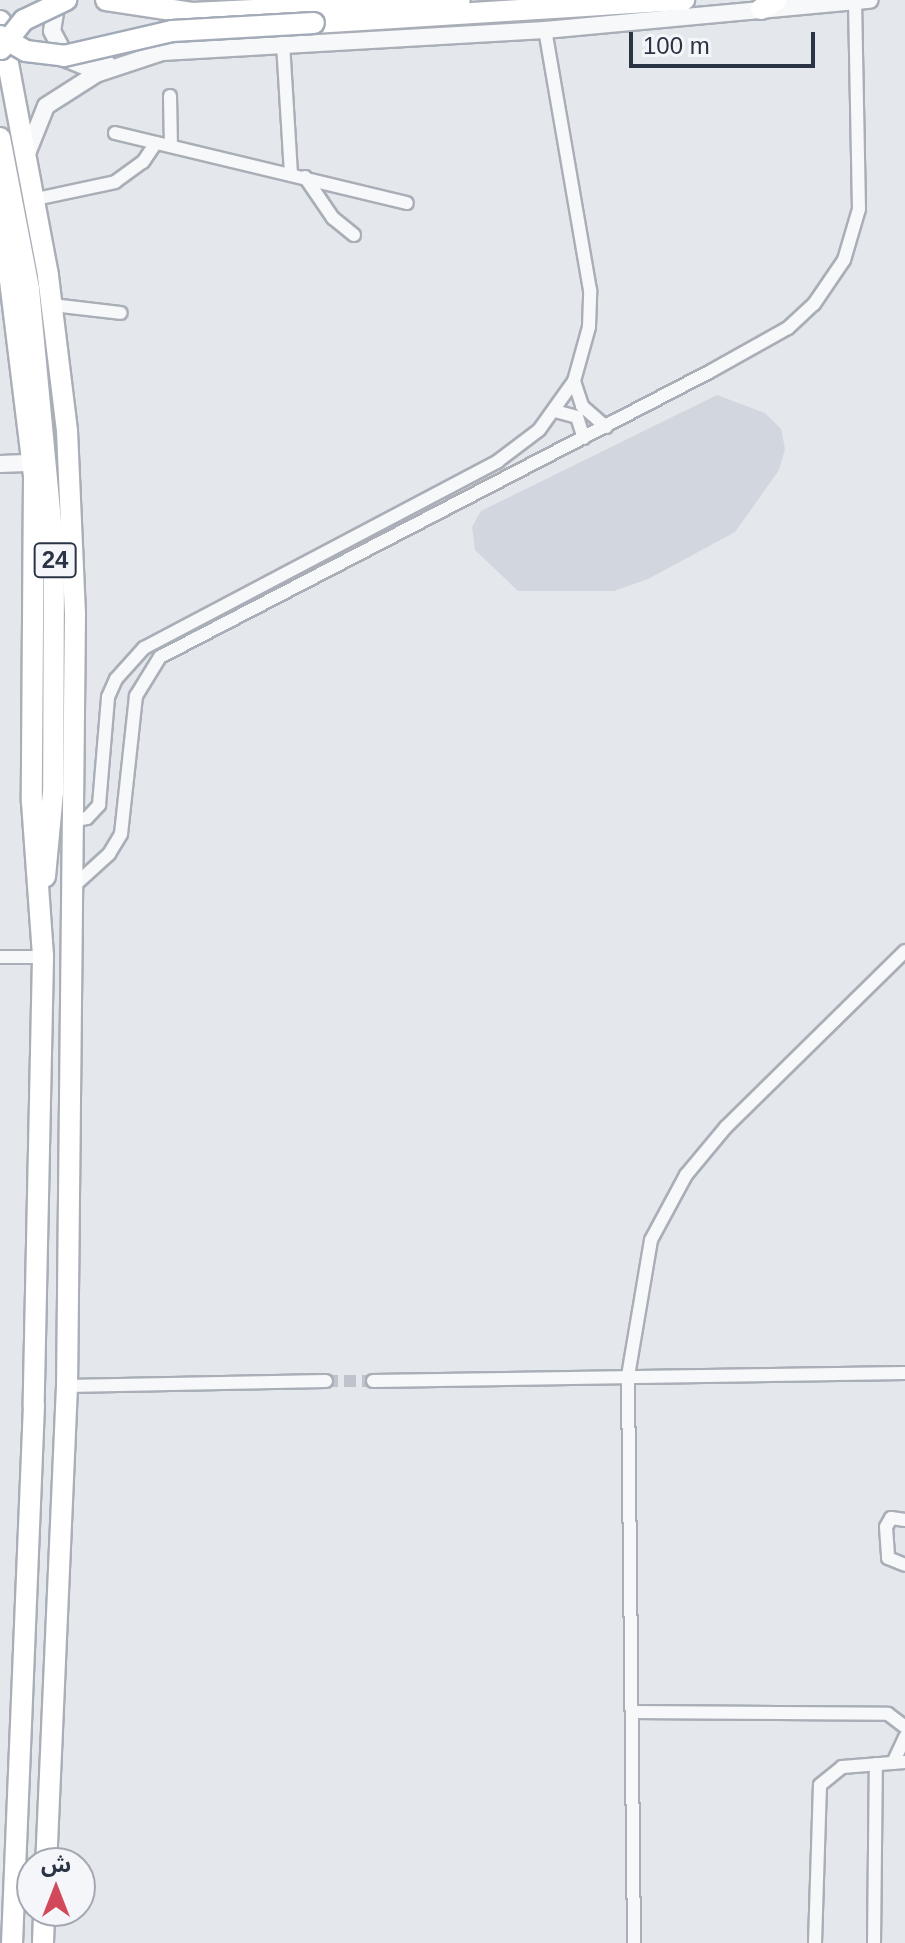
<!DOCTYPE html>
<html>
<head>
<meta charset="utf-8">
<style>
  body { margin:0 }
  #map { position:relative; width:905px; height:1943px; overflow:hidden; background:#e4e7ec; font-family:Arial,"Noto Sans Arabic",sans-serif }
  div>[style] { position:absolute }
  .built>* { inset:0; background:#d2d6de }
  .minor-tunnel>* { height:12px; margin-top:-6px; transform-origin:0; background:repeating-linear-gradient(90deg,#bfc3cb 0 12px,transparent 0 18px) }
  .roads { filter:drop-shadow(2px 0 #a9aeb7) drop-shadow(-2px 0 #a9aeb7) drop-shadow(0 2px #a9aeb7) drop-shadow(0 -2px #a9aeb7) }
  .minor>* { height:12px; margin:-6px; padding:0 6px; transform-origin:6px; border-radius:6px; background:#f7f8fa }
  .tertiary>* { height:16px; margin:-8px; padding:0 8px; transform-origin:8px; border-radius:8px; background:#f7f8fa }
  .primary>* { height:20px; margin:-10px; padding:0 10px; transform-origin:10px; border-radius:10px; background:#fff }
  .bridges { filter:drop-shadow(2px 0 #a3abb8) drop-shadow(-2px 0 #a3abb8) drop-shadow(0 2px #a3abb8) drop-shadow(0 -2px #a3abb8) }
  .primary-bridge>* { height:20px; margin:-10px; padding:0 10px; transform-origin:10px; border-radius:10px; background:#fff }
  span { translate:-50% -50%; white-space:nowrap; text-align:center; line-height:1.15; -webkit-text-stroke:7px #f4f6f9; paint-order:stroke }
  .shield-label span { padding:2px 6px; background:#f4f6f9; border:2px solid; border-radius:6px; -webkit-text-stroke-width:0 }
  .shield-label { font-size:24px; color:#2b3445; font-weight:700 }
  .north { position:absolute; left:16px; top:1847px; width:80px; height:80px; box-sizing:border-box; background:#f4f6f9; border:2px solid #a4a8b1; border-radius:50%; rotate:0deg; font-size:22px; font-weight:700; line-height:32px; text-align:center; color:#2b3445 }
  .north::after { content:''; display:block; margin:auto; width:28px; height:36px; background:#d1495b; clip-path:polygon(50% 0,100% 100%,50% 72%,0 100%) }
  .scale { position:absolute; left:629px; top:32px; width:186px; height:36px; box-sizing:border-box; border:4px solid #2b3445; border-top:0; padding-left:10px; font-size:24px; line-height:28px; white-space:nowrap; color:#2b3445; -webkit-text-stroke:6px #f4f6f9; paint-order:stroke }
</style>
</head>
<body>
<div id="map">
  <div class="built">
    <div style="clip-path:polygon(717px 395px,765px 413px,781px 429px,785px 449px,779px 470px,735px 532px,648px 579px,614px 591px,518px 591px,475px 550px,472px 527px,481px 511px)"></div>
  </div>
  <div class="minor-tunnel">
    <div style="left:326px;top:1381px;width:47px"></div>
  </div>
  <div class="roads">
    <div class="minor">
      <div style="left:283px;top:43px;width:129px;rotate:86.5deg"></div>
      <div style="left:170px;top:96px;width:50px;rotate:88.9deg"></div>
      <div style="left:115px;top:133px;width:300px;rotate:13.5deg"></div>
      <div style="left:305px;top:177px;width:50px;rotate:55.7deg"></div>
      <div style="left:333px;top:218px;width:27px;rotate:39deg"></div>
      <div style="left:36px;top:199px;width:81px;rotate:-12.1deg"></div>
      <div style="left:115px;top:182px;width:34px;rotate:-36deg"></div>
      <div style="left:143px;top:162px;width:23px;rotate:-56deg"></div>
      <div style="left:52px;top:305px;width:69px;rotate:6.6deg"></div>
      <div style="left:574px;top:381px;width:26px;rotate:72deg"></div>
      <div style="left:582px;top:406px;width:32px;rotate:41deg"></div>
      <div style="left:555px;top:411px;width:23px;rotate:15deg"></div>
      <div style="left:577px;top:417px;width:22px;rotate:72deg"></div>
      <div style="left:76px;top:820px;width:11px;rotate:-10deg"></div>
      <div style="left:87px;top:818px;width:18px;rotate:-47deg"></div>
      <div style="left:99px;top:805px;width:108px;rotate:-85.2deg"></div>
      <div style="left:108px;top:697px;width:20px;rotate:-66deg"></div>
      <div style="left:116px;top:679px;width:42px;rotate:-47.9deg"></div>
      <div style="left:144px;top:648px;width:400px;rotate:-27.8deg"></div>
      <div style="left:498px;top:461px;width:51px;rotate:-37.1deg"></div>
      <div style="left:539px;top:430px;width:60px;rotate:-54.5deg"></div>
      <div style="left:574px;top:381px;width:56px;rotate:-74.5deg"></div>
      <div style="left:589px;top:327px;width:37px;rotate:-88deg"></div>
      <div style="left:590px;top:290px;width:264px;rotate:-99.8deg"></div>
      <div style="left:76px;top:884px;width:45px;rotate:-42.3deg"></div>
      <div style="left:109px;top:854px;width:23px;rotate:-59deg"></div>
      <div style="left:121px;top:834px;width:139px;rotate:-83.8deg"></div>
      <div style="left:136px;top:696px;width:46px;rotate:-58.4deg"></div>
      <div style="left:160px;top:657px;width:621px;rotate:-27.43deg"></div>
      <div style="left:711px;top:371px;width:88px;rotate:-29.2deg"></div>
      <div style="left:788px;top:328px;width:35px;rotate:-43deg"></div>
      <div style="left:814px;top:304px;width:53px;rotate:-55.7deg"></div>
      <div style="left:844px;top:260px;width:53px;rotate:-73.6deg"></div>
      <div style="left:859px;top:209px;width:208px;rotate:-91.1deg"></div>
      <div style="left:0;top:957px;width:43px"></div>
      <div style="left:373px;top:1381px;width:532px;rotate:-0.86deg"></div>
      <div style="left:67px;top:1386px;width:259px;rotate:-1.1deg"></div>
      <div style="left:905px;top:1520px;width:14px;rotate:-172deg"></div>
      <div style="left:891px;top:1518px;width:10px;rotate:119deg"></div>
      <div style="left:886px;top:1527px;width:31px;rotate:86deg"></div>
      <div style="left:888px;top:1558px;width:18px;rotate:22deg"></div>
      <div style="left:632px;top:1712px;width:256px;rotate:0.4deg"></div>
      <div style="left:888px;top:1714px;width:21px;rotate:37deg"></div>
      <div style="left:893px;top:1763px;width:29px;rotate:-65deg"></div>
      <div style="left:634px;top:1943px;width:567px;rotate:-90.61deg"></div>
      <div style="left:628px;top:1376px;width:138px;rotate:-80.4deg"></div>
      <div style="left:651px;top:1240px;width:74px;rotate:-61.7deg"></div>
      <div style="left:686px;top:1175px;width:62px;rotate:-50.2deg"></div>
      <div style="left:726px;top:1127px;width:251px;rotate:-44.5deg"></div>
      <div style="left:815px;top:1943px;width:158px;rotate:-88.2deg"></div>
      <div style="left:820px;top:1785px;width:28px;rotate:-39deg"></div>
      <div style="left:842px;top:1767px;width:63px;rotate:-4.5deg"></div>
      <div style="left:874px;top:1943px;width:179px;rotate:-89.4deg"></div>
    </div>
    <div class="tertiary">
      <div style="left:57px;top:0;width:31px;rotate:99deg"></div>
      <div style="left:52px;top:31px;width:32px;rotate:62deg"></div>
      <div style="left:67px;top:59px;width:22px;rotate:22deg"></div>
      <div style="left:87px;top:67px;width:20px;rotate:-11deg"></div>
      <div style="left:28px;top:151px;width:48px;rotate:-68.2deg"></div>
      <div style="left:46px;top:106px;width:59px;rotate:-32.6deg"></div>
      <div style="left:96px;top:74px;width:70px;rotate:-18.4deg"></div>
      <div style="left:162px;top:52px;width:384px;rotate:-3.3deg"></div>
      <div style="left:545px;top:30px;width:326px;rotate:-5.3deg"></div>
      <div style="left:0;top:464px;width:33px;rotate:-2deg"></div>
    </div>
    <div class="primary">
      <div style="left:106px;top:0;width:87px;rotate:8.6deg"></div>
      <div style="left:192px;top:13px;width:268px;rotate:-2.8deg"></div>
      <div style="left:761px;top:9px;width:18px;rotate:-29deg"></div>
      <div style="left:0;top:21px;width:259px;rotate:79.3deg"></div>
      <div style="left:48px;top:276px;width:156px;rotate:83deg"></div>
      <div style="left:67px;top:431px;width:183px;rotate:87.5deg"></div>
      <div style="left:75px;top:614px;width:772px;rotate:90.59deg"></div>
      <div style="left:67px;top:1386px;width:477px;rotate:92.5deg"></div>
      <div style="left:314px;top:23px;width:371px;rotate:-3.6deg"></div>
      <div style="left:0;top:138px;width:154px;rotate:79.1deg"></div>
      <div style="left:29px;top:289px;width:265px;rotate:84.6deg"></div>
      <div style="left:54px;top:553px;width:239px;rotate:90.2deg"></div>
      <div style="left:53px;top:792px;width:85px;rotate:95.4deg"></div>
      <div style="left:0;top:199px;width:280px;rotate:83deg"></div>
      <div style="left:34px;top:477px;width:325px;rotate:90.4deg"></div>
      <div style="left:32px;top:802px;width:155px;rotate:85.9deg"></div>
      <div style="left:43px;top:957px;width:448px;rotate:91.2deg"></div>
      <div style="left:34px;top:1405px;width:538px;rotate:92.34deg"></div>
      <div style="left:43px;top:1943px;width:32px;rotate:-88deg"></div>
    </div>
  </div>
  <div class="bridges">
    <div class="primary-bridge">
      <div style="left:0;top:36px;width:30px;rotate:30deg"></div>
      <div style="left:26px;top:51px;width:38px;rotate:7deg"></div>
      <div style="left:64px;top:56px;width:111px;rotate:-13deg"></div>
      <div style="left:172px;top:31px;width:142px;rotate:-3.2deg"></div>
      <div style="left:1px;top:49px;width:37px;rotate:-52deg"></div>
      <div style="left:24px;top:20px;width:47px;rotate:-25.5deg"></div>
    </div>
  </div>
  <div class="shield-label">
    <span style="left:55px;top:560px">24</span>
  </div>
  <div class="north">ش</div>
  <div class="scale">100 m</div>
</div>
</body>
</html>
